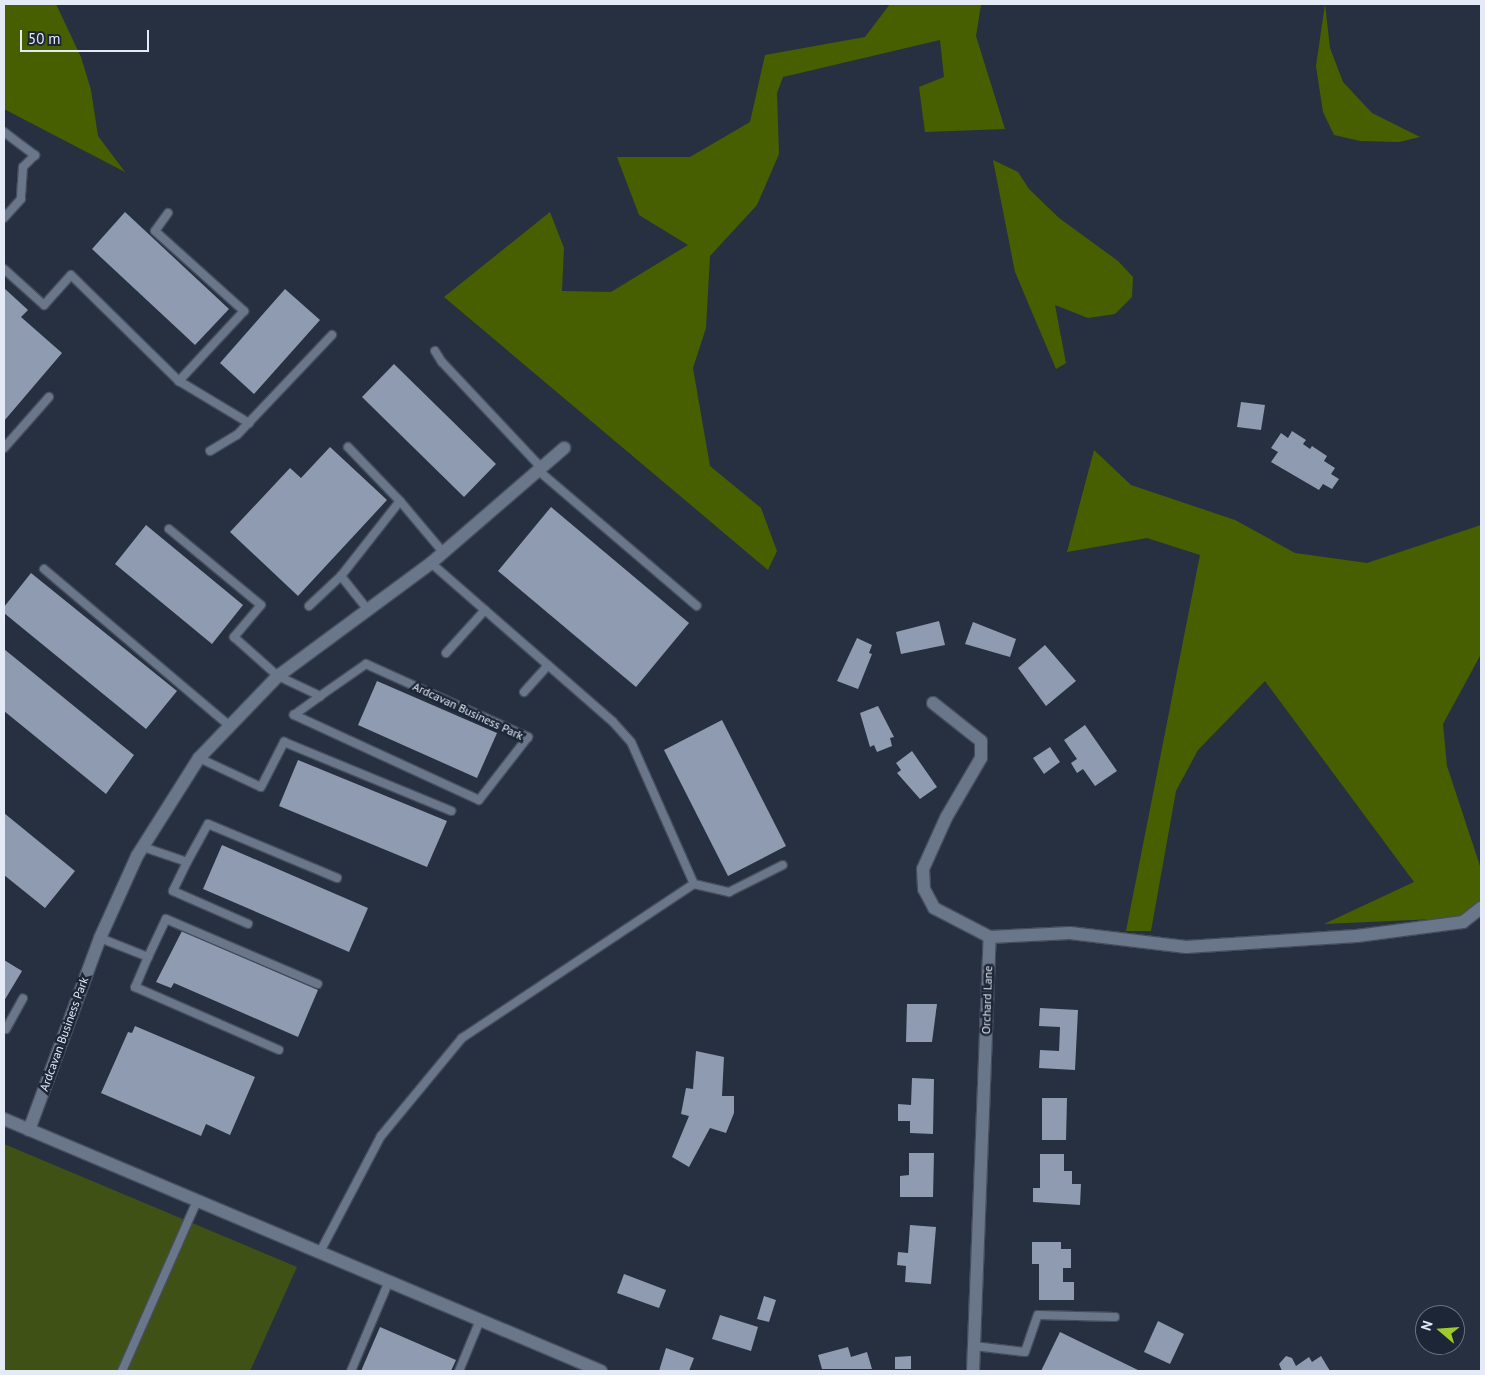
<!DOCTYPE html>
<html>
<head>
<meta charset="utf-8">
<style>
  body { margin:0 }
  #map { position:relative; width:1485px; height:1375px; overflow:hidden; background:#263041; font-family:"PT Sans",sans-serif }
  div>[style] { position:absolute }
  .green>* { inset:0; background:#405115 }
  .forest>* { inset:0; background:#485f00 }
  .building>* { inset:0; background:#8e9bb0 }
  .roads { filter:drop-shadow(1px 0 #464e5d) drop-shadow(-1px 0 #464e5d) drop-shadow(0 1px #464e5d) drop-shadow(0 -1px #464e5d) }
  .service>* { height:8px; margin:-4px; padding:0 4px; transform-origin:4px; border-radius:4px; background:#6a768a }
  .minor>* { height:12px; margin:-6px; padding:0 6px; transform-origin:6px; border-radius:6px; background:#6a768a }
  .secondary>* { height:12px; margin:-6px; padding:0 6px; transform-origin:6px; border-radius:6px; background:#6a768a }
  span { translate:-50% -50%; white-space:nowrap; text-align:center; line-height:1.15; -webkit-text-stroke:5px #1c2636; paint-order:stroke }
  .street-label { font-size:12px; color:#e4eaf6 }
  .frame { position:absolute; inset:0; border:5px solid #e4eaf6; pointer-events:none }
  .north { position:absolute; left:1415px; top:1305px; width:50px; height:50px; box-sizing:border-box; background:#1c2636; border:1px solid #6c7483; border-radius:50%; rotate:288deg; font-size:14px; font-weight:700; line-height:20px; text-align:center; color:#e4eaf6 }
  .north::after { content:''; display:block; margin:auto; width:18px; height:22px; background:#a0ca2c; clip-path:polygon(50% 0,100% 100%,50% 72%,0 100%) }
  .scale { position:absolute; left:20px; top:30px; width:129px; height:22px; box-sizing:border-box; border:2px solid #e4eaf6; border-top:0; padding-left:6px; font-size:15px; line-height:18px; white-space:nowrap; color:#e4eaf6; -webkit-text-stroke:4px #1c2636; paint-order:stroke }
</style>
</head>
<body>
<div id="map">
  <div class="green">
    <div style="clip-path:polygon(4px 1144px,297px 1267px,250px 1371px,4px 1371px)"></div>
  </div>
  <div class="forest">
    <div style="clip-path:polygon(4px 4px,56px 4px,81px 57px,91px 90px,98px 136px,125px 172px,4px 109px)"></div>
    <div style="clip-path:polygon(890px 4px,981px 5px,976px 36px,1005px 129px,925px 132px,919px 87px,944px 77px,940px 40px,783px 77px,777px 93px,779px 154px,757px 205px,710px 256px,706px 328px,693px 368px,710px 466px,761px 508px,777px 551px,768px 570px,444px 297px,550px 212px,564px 248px,562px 291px,611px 292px,688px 245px,639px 215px,617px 157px,690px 157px,750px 122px,765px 55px,865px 37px)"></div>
    <div style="clip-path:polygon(1325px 4px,1330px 48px,1343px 82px,1372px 113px,1420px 137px,1399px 142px,1360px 141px,1334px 135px,1323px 112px,1316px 66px)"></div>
    <div style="clip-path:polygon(993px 160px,1018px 172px,1029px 189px,1059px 218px,1118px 261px,1133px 277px,1132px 297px,1115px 314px,1088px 318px,1055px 305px,1066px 363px,1056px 369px,1015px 272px)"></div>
    <div style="clip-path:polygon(1094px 450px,1131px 485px,1235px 520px,1295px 553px,1367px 563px,1481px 525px,1481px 654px,1443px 724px,1447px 766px,1481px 869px,1481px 901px,1457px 918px,1324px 924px,1414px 882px,1265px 681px,1198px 750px,1176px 791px,1151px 931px,1126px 931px,1200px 555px,1147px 538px,1067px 552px)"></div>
  </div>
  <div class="building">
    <div style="clip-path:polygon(125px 212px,229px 309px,195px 345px,92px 249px)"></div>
    <div style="clip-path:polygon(4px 288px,28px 310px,21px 317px,62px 353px,4px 421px)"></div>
    <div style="clip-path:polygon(285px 289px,320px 320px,254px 394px,220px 363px)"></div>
    <div style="clip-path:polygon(394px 364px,496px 464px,464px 497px,362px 397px)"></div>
    <div style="clip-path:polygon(1241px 402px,1265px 405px,1261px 430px,1237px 427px)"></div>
    <div style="clip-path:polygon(1292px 431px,1306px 440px,1303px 444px,1310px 449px,1312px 446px,1327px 456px,1324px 461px,1335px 468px,1331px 474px,1339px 479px,1332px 489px,1323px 484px,1319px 490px,1271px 462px,1278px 452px,1271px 448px,1281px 433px,1288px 438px)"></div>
    <div style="clip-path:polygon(330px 447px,387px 500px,298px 596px,230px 532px,290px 468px,301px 478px)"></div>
    <div style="clip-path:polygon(551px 507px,689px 623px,636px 687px,498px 571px)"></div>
    <div style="clip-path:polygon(146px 525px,243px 605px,212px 644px,115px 564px)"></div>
    <div style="clip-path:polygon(31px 573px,177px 691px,146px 729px,4px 613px,4px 607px)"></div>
    <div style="clip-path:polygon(939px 621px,945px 645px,901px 654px,896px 632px)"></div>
    <div style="clip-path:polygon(973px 622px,1016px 639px,1010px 657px,965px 644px)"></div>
    <div style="clip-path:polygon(857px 638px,872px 645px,869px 653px,872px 654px,858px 689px,837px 681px)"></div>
    <div style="clip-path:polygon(1045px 645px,1076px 681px,1046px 706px,1018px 668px)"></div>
    <div style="clip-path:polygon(4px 649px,134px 755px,106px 794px,4px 711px)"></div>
    <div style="clip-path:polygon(377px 681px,497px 733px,477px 778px,358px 725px)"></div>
    <div style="clip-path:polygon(878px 706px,894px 737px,890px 738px,892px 746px,877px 752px,874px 745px,870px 747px,860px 713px)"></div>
    <div style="clip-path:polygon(722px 720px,786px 846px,728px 876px,664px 750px)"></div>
    <div style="clip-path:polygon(1085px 725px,1117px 771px,1095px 786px,1083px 769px,1077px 773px,1071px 763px,1077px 759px,1064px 740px)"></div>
    <div style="clip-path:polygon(1050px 747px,1060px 762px,1044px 774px,1033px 758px)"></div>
    <div style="clip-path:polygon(912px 751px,937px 787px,920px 799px,897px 773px,901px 770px,896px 763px)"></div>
    <div style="clip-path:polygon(298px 760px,447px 821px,427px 867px,279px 806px)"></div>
    <div style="clip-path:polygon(4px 813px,75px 871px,45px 908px,4px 875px)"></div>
    <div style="clip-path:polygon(222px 845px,368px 908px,349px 952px,203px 889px)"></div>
    <div style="clip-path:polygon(182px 931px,318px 990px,298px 1037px,174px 983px,171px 988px,156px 982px)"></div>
    <div style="clip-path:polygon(4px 960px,22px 971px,4px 1001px)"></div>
    <div style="clip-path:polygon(907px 1004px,937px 1004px,932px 1042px,906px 1042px)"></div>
    <div style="clip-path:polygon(1040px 1008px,1078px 1010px,1075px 1070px,1039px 1068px,1040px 1050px,1059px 1051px,1060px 1027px,1039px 1026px)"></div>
    <div style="clip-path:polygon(135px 1026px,255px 1077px,230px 1135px,206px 1124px,201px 1136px,101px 1093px,128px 1032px,132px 1033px)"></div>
    <div style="clip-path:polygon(696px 1051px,724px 1057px,722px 1096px,734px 1096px,734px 1113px,726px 1133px,710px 1128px,689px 1167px,672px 1157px,689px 1116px,681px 1114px,686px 1088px,693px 1089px)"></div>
    <div style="clip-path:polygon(912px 1078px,934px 1079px,933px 1134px,910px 1133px,910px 1121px,898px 1121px,898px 1104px,911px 1105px)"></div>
    <div style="clip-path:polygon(1042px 1098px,1067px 1098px,1066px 1140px,1042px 1140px)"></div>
    <div style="clip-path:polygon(909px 1153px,934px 1153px,933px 1197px,900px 1197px,900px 1176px,909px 1175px)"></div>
    <div style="clip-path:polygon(1040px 1154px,1064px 1154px,1064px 1171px,1072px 1171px,1072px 1184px,1081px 1184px,1080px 1205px,1033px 1202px,1033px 1188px,1040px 1188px)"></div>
    <div style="clip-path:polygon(910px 1225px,936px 1227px,931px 1284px,905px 1282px,906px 1266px,897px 1265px,898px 1252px,908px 1253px)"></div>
    <div style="clip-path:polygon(1032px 1242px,1061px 1242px,1061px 1249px,1071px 1249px,1071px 1268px,1063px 1268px,1063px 1282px,1074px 1282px,1074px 1300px,1039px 1300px,1039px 1264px,1032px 1264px)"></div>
    <div style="clip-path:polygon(624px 1274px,666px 1290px,659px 1308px,617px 1293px)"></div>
    <div style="clip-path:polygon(764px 1296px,776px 1300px,769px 1322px,757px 1319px)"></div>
    <div style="clip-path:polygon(720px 1315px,758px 1327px,751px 1351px,712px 1339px)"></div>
    <div style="clip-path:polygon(1158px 1321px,1184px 1334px,1170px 1364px,1144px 1352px)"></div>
    <div style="clip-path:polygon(380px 1327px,456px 1360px,451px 1371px,361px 1371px)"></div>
    <div style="clip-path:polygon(1060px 1332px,1140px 1371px,1041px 1371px)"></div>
    <div style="clip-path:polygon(848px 1347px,851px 1357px,867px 1352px,872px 1369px,822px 1369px,818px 1355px)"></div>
    <div style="clip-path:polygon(666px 1348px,694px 1358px,689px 1371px,659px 1371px)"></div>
    <div style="clip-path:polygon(911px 1356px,911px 1369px,895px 1369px,895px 1357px)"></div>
    <div style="clip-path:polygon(1286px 1356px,1292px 1358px,1296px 1366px,1309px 1357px,1312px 1362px,1321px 1356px,1330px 1371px,1282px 1371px,1279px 1364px)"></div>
  </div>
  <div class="roads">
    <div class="service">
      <div style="left:4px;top:132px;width:39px;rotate:37deg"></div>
      <div style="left:35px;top:155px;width:17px;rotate:135deg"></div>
      <div style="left:23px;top:167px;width:32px;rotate:94deg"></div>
      <div style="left:21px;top:199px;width:25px;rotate:132deg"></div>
      <div style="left:168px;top:213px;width:22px;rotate:126deg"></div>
      <div style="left:155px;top:231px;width:120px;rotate:42deg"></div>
      <div style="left:244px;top:311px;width:96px;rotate:132.9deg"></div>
      <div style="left:4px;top:269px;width:54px;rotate:42deg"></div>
      <div style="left:44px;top:305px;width:40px;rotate:-48deg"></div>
      <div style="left:71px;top:275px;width:151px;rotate:44.5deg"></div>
      <div style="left:179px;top:381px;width:82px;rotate:31deg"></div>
      <div style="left:435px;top:351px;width:13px;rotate:58deg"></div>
      <div style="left:442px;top:362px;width:139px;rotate:46.8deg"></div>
      <div style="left:537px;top:463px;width:9px;rotate:72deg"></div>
      <div style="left:540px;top:472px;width:206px;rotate:40.5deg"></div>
      <div style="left:348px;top:447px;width:75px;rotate:46.1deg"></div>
      <div style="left:4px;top:448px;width:68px;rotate:-48.6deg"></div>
      <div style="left:210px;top:451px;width:31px;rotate:-31deg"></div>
      <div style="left:237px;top:435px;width:138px;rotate:-46.5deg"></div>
      <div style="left:169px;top:529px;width:119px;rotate:39.6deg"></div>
      <div style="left:261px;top:605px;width:42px;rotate:130.2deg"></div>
      <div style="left:234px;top:637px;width:59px;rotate:41.6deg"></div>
      <div style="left:278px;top:676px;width:47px;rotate:25.5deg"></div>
      <div style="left:320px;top:696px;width:56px;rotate:-34.8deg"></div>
      <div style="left:366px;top:664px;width:178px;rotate:24.3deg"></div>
      <div style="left:528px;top:737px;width:80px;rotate:127.9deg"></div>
      <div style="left:479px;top:800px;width:204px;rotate:-155.3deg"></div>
      <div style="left:294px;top:715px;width:32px;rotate:-36deg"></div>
      <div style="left:44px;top:569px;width:243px;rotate:40.2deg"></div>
      <div style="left:341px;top:576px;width:43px;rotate:51.5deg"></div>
      <div style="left:309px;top:606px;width:44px;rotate:-43.2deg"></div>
      <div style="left:341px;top:576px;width:95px;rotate:-51.8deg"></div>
      <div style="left:400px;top:501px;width:67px;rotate:49.9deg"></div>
      <div style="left:446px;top:653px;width:58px;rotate:-47.8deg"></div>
      <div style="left:524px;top:692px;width:36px;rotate:-48deg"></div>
      <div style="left:199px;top:758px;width:68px;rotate:25.1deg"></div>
      <div style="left:261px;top:787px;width:51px;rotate:-62.9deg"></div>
      <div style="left:284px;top:742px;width:181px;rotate:22.4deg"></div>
      <div style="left:143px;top:847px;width:46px;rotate:18.8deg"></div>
      <div style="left:187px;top:862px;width:43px;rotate:-61.1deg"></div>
      <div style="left:208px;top:824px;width:140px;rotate:22.7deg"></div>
      <div style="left:187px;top:862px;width:32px;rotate:116deg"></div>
      <div style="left:173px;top:891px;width:82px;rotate:23.7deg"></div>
      <div style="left:694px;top:884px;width:36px;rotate:13deg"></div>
      <div style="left:729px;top:892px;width:60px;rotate:-26.6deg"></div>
      <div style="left:100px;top:938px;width:52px;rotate:21.6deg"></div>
      <div style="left:148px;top:957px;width:42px;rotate:-64.7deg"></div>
      <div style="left:166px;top:919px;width:165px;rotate:23.2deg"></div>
      <div style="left:148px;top:957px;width:33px;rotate:113deg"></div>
      <div style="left:135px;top:987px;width:157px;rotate:23.6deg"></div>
      <div style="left:6px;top:1029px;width:35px;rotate:-61deg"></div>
      <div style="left:320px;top:1252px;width:131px;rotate:-62.3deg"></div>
      <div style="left:381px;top:1136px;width:127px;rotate:-50.4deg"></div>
      <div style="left:462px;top:1038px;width:278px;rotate:-33.6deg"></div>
      <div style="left:694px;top:884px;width:155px;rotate:-113.9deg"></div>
      <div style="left:631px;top:742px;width:28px;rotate:-132deg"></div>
      <div style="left:612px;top:721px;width:240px;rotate:-138.9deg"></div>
      <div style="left:974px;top:1346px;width:51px;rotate:6.7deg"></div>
      <div style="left:1025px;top:1352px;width:39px;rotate:-71deg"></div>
      <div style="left:1038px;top:1315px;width:77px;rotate:1.5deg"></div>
      <div style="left:122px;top:1371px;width:186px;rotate:-66.2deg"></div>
      <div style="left:351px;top:1371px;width:98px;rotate:-67.1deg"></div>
      <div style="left:459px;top:1371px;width:55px;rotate:-67.6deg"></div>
    </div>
    <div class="minor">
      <div style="left:933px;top:703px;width:61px;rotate:38.4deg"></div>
      <div style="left:981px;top:741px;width:17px;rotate:90deg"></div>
      <div style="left:981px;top:758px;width:69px;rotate:120.3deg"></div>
      <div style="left:946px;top:818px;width:56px;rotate:114.3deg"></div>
      <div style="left:923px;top:869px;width:20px;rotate:87deg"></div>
      <div style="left:924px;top:889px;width:21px;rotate:62deg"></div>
      <div style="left:934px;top:908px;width:63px;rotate:27.4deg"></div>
      <div style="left:990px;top:937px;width:80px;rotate:-2.9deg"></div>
      <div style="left:1070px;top:933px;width:117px;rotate:6.9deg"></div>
      <div style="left:1186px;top:947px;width:171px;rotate:-3.7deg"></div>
      <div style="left:1357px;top:936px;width:107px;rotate:-7.5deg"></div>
      <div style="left:1463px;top:922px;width:23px;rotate:-38deg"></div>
      <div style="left:29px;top:1130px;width:205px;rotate:-69.7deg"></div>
      <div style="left:100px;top:938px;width:90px;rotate:-65.7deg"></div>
      <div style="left:137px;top:856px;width:116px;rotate:-57.7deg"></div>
      <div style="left:199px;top:758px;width:114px;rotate:-46.1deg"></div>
      <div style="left:278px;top:676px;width:190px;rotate:-36.4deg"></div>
      <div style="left:431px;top:563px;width:176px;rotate:-40.8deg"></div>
      <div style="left:973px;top:1371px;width:434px;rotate:-87.8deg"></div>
    </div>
    <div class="secondary">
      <div style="left:4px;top:1119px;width:648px;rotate:22.89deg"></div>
    </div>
  </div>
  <div class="street-label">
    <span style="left:468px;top:711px;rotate:25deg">Ardcavan Business Park</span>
    <span style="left:987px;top:1000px;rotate:-88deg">Orchard Lane</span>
    <span style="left:64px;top:1034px;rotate:-70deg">Ardcavan Business Park</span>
  </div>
  <div class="frame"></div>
  <div class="north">N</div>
  <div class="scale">50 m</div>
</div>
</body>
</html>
